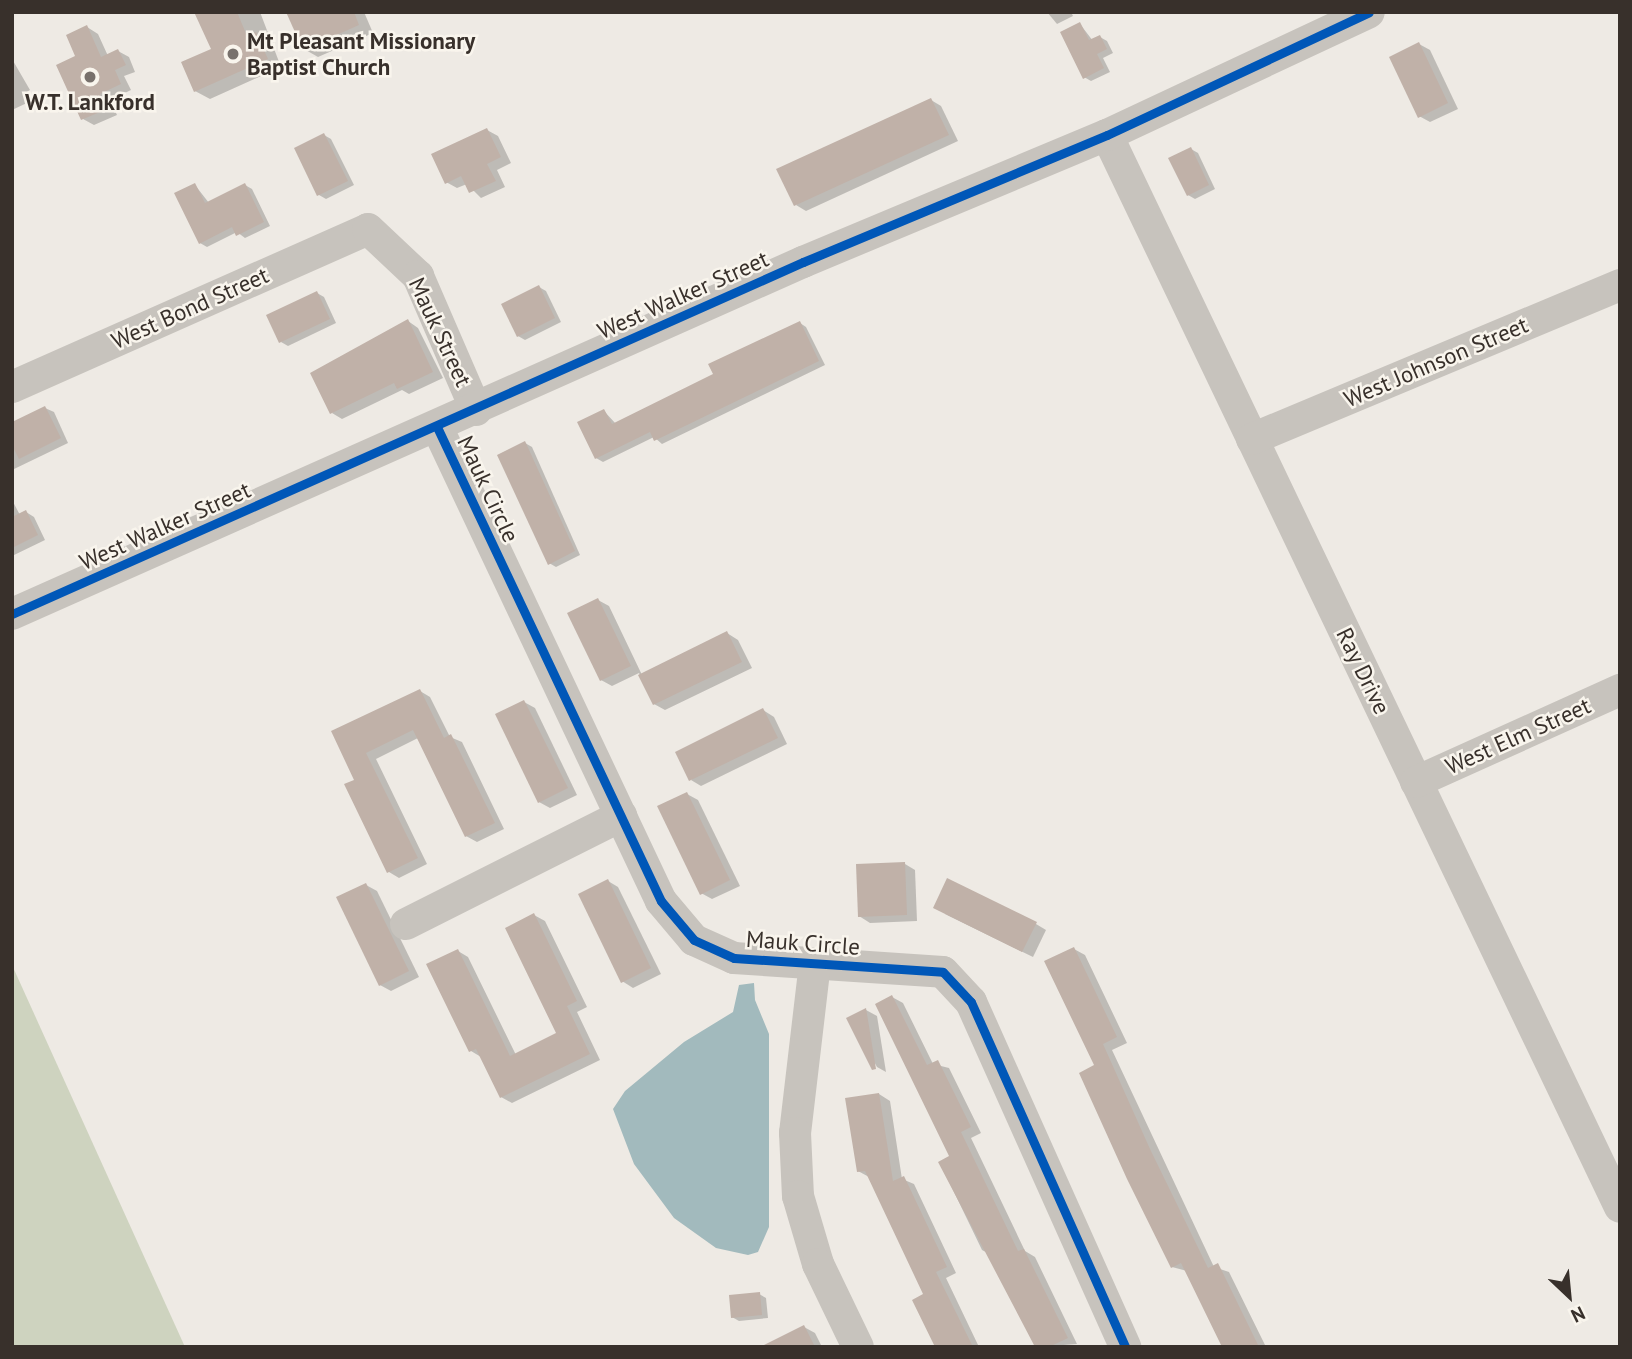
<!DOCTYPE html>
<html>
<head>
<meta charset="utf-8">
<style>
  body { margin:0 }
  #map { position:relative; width:1632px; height:1359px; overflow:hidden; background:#eeeae4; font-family:"PT Sans",sans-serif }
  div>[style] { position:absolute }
  .green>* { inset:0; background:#ced3bf }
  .water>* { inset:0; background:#a2babd }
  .shadow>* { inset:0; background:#0003 }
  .building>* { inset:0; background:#c0b1a8 }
  .minor>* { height:32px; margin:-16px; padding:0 16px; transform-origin:16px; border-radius:16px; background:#c7c3bd }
  .cycleway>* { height:9px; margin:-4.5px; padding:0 4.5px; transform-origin:4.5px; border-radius:4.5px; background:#0057b8 }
  .dots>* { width:19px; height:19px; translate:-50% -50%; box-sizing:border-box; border:4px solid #f9f5ed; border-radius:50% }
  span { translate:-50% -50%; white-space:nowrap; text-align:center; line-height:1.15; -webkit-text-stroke:5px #f9f5ed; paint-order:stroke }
  .poi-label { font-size:23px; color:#38302b; font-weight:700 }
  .left { translate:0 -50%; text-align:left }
  .street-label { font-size:23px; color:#38302b }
  .frame { position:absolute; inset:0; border:14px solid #38302b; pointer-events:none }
  .north { position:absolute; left:1534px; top:1261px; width:70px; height:70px; -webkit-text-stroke:5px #f9f5ed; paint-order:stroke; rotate:154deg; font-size:19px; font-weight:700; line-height:28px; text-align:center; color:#38302b }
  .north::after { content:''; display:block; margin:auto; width:24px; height:32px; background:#38302b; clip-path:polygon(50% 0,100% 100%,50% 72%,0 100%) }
</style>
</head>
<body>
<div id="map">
  <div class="green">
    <div style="clip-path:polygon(12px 965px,185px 1347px,12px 1347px)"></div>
  </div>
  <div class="water">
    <div style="clip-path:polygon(754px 983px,755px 1000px,769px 1034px,769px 1227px,758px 1252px,748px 1255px,716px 1248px,674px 1218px,634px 1164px,613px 1109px,625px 1091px,684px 1042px,733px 1012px,739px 985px)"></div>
  </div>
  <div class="shadow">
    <div style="clip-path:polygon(196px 12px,260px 12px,281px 67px,210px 99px,195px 91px,213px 50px)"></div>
    <div style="clip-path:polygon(288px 12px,364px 12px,373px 33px,318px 57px,304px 49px)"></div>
    <div style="clip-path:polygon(1047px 12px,1071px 12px,1073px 16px,1057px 24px)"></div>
    <div style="clip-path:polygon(1080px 24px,1093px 41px,1100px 37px,1107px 41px,1113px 53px,1103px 58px,1110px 72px,1091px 81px,1084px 77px)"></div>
    <div style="clip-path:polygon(87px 27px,98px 34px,108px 56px,118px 51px,129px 57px,135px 72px,124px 76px,131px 90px,110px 100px,117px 115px,94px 125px,83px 119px,77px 57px)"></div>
    <div style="clip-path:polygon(1419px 44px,1430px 50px,1458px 109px,1430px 122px,1419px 116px)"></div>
    <div style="clip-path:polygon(12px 59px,30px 90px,25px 93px,29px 102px,12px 110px)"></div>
    <div style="clip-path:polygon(931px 100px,941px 106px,958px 141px,806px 211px,796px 205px)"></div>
    <div style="clip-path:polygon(487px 130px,498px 136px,511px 163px,497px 170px,505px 187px,481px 198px,467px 184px,457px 188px,446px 182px)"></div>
    <div style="clip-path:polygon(324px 135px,331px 139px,354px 185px,326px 199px,319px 195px)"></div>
    <div style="clip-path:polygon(1191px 149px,1198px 153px,1215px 189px,1195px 199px,1188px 195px)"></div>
    <div style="clip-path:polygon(195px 185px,209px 203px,245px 185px,252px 189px,270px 226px,245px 238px,237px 232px,207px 247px,200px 243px)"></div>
    <div style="clip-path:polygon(539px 287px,546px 291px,561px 322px,525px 340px,518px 336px)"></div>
    <div style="clip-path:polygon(317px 293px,324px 297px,336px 323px,288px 346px,281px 342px)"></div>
    <div style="clip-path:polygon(408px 321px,418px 328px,443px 378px,409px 394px,402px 390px,342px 419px,332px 413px)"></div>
    <div style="clip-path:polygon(800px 323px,806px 327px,825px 365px,662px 444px,654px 437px,603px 462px,596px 458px,604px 411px,616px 424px,716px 375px)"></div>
    <div style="clip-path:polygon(45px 408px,54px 412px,68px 443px,12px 470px,12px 424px)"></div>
    <div style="clip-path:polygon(525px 443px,532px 447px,580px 555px,556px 567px,549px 563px)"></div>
    <div style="clip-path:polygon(12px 500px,20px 515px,26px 512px,34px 517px,45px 540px,12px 556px)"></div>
    <div style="clip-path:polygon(598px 600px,609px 606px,642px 675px,727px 633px,738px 640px,752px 668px,665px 710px,654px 704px,639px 673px,612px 686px,601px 680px)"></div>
    <div style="clip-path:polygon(420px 691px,430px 697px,450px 737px,462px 742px,504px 829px,477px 842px,466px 836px,418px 738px,376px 759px,427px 864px,399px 878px,389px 872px,356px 780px,333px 732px)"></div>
    <div style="clip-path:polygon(524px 702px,535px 708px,577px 795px,550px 808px,539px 802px)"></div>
    <div style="clip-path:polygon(763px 710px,774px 717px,787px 744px,701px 786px,691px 780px)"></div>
    <div style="clip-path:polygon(687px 794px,698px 800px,740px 886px,712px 899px,701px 893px)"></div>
    <div style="clip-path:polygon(905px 864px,915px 870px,917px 921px,870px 923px,859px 916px)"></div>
    <div style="clip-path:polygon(608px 881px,618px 887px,661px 974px,633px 988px,622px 981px)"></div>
    <div style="clip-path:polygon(366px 885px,377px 891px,419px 977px,391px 991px,380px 985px)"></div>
    <div style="clip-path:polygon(945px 914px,1036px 924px,1046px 930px,1033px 957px)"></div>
    <div style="clip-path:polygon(534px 915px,545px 921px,587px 1007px,577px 1012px,600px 1060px,512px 1103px,501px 1097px,481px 1057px,471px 1051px,458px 951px,468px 957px,516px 1055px,558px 1034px)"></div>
    <div style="clip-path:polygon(1074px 949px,1085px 955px,1127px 1043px,1112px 1050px,1214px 1267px,1229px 1272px,1266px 1347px,1224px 1347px,1187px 1271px,1172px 1267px,1096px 1066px)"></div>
    <div style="clip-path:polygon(892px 997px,903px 1003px,933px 1064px,949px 1068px,981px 1133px,971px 1138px,1025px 1251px,1035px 1257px,1077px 1344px,1037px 1347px,993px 1256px,982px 1250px,940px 1163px,952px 1157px)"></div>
    <div style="clip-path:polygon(866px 1010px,877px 1016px,886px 1072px,877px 1067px,849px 1018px)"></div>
    <div style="clip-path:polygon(879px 1094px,890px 1101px,902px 1179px,914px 1184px,956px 1273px,946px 1278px,979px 1347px,937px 1347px,925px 1295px,869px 1177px,858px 1171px)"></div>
    <div style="clip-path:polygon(759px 1294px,766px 1298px,768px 1318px,739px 1321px,732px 1317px)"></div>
    <div style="clip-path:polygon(804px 1327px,815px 1333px,822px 1347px,780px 1347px)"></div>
  </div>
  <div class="building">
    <div style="clip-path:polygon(194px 12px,237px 12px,247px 36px,256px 32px,268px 59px,194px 92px,181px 62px,211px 49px)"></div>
    <div style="clip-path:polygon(286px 12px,354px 12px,359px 25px,303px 50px)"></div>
    <div style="clip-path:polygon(1080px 22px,1089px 40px,1100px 35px,1107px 49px,1097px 54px,1104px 68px,1083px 79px,1060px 32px)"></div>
    <div style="clip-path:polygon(87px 25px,101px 57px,118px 49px,126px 65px,115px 70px,121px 84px,100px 94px,107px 109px,81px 120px,56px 65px,75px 56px,66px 35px)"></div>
    <div style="clip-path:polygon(1419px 42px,1448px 103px,1418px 118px,1389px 57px)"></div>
    <div style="clip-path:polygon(931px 98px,949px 135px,794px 206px,776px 169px)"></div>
    <div style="clip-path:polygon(487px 128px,501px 157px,487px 164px,496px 181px,469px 193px,461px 176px,445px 184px,431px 154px)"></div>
    <div style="clip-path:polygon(324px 133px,348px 181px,317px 196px,294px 148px)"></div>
    <div style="clip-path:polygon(1191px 147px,1209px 185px,1187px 196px,1168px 158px)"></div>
    <div style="clip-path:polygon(195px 183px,205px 203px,245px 183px,264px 222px,236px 236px,232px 227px,199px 244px,174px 193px)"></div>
    <div style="clip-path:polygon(539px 285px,555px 318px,517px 337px,501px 304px)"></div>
    <div style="clip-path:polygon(317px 291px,330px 319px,279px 343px,266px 315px)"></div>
    <div style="clip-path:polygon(408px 319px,433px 372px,397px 389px,394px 383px,330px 414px,310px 373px)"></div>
    <div style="clip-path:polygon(800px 321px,819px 361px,654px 441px,650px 432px,595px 459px,577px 422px,604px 409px,612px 424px,713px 374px,708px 364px)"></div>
    <div style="clip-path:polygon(45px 406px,61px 438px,19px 459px,12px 445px,12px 422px)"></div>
    <div style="clip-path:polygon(525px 441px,575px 551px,548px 565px,497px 455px)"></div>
    <div style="clip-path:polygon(26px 510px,38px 535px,12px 548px,12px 517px)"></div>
    <div style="clip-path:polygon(598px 598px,631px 666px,600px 681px,567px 613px)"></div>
    <div style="clip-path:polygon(727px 631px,742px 662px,653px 705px,638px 675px)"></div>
    <div style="clip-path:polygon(420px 689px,444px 738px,451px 734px,495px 823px,465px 837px,413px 730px,366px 753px,418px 858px,387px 873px,344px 784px,354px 780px,331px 731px)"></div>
    <div style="clip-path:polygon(524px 700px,568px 788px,538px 803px,495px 714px)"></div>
    <div style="clip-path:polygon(763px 708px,778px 738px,689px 781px,675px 752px)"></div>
    <div style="clip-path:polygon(687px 792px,730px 880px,700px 895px,657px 806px)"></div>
    <div style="clip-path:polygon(905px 862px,907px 915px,858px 917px,856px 864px)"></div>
    <div style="clip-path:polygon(947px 878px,1037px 922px,1022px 952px,933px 908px)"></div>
    <div style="clip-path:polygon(608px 879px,651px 968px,621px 983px,578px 894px)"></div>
    <div style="clip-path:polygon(366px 883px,409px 971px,379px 986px,336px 897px)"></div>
    <div style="clip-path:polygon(534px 913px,577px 1001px,567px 1006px,590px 1054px,500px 1098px,476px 1049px,469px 1052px,426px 964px,458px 949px,510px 1056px,556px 1033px,505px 928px)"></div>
    <div style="clip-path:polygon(1074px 947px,1117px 1037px,1103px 1044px,1150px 1149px,1208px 1268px,1218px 1263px,1259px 1347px,1222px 1347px,1181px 1263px,1171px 1268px,1127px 1179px,1079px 1073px,1094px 1065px,1044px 961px)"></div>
    <div style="clip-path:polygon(892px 995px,927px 1065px,938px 1060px,971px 1127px,961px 1132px,1018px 1251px,1024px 1249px,1068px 1338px,1049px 1347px,1035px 1347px,938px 1162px,949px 1156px,875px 1004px)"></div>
    <div style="clip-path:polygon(866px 1008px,876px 1069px,872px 1070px,846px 1018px)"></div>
    <div style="clip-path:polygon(879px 1093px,893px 1181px,904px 1176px,947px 1267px,936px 1272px,973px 1347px,935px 1347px,912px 1300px,923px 1294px,865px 1171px,857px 1172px,845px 1098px)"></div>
    <div style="clip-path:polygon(760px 1292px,762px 1315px,731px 1318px,729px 1295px)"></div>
    <div style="clip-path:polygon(804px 1325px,815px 1347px,760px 1347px)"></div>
  </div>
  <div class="minor">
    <div style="left:1107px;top:135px;width:1188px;rotate:64.43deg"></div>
    <div style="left:12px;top:387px;width:389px;rotate:-23.9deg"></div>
    <div style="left:368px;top:229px;width:69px;rotate:43.2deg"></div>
    <div style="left:418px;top:276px;width:146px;rotate:66.6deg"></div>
    <div style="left:437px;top:427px;width:524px;rotate:64.71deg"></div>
    <div style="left:661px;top:901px;width:51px;rotate:49.8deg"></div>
    <div style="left:694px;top:940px;width:44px;rotate:24.2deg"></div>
    <div style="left:734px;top:958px;width:209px;rotate:3.8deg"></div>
    <div style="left:943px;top:972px;width:41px;rotate:47deg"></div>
    <div style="left:971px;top:1002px;width:378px;rotate:65.9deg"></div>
    <div style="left:1252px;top:439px;width:399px;rotate:-22.7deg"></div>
    <div style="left:12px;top:614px;width:866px;rotate:-23.99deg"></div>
    <div style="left:803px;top:262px;width:329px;rotate:-22.7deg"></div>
    <div style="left:1107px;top:135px;width:289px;rotate:-25.1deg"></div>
    <div style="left:1416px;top:782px;width:224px;rotate:-24.3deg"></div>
    <div style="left:406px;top:924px;width:241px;rotate:-26.7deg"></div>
    <div style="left:815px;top:963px;width:171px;rotate:96.7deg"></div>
    <div style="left:795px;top:1133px;width:63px;rotate:87.3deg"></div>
    <div style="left:798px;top:1196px;width:71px;rotate:73.6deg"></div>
    <div style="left:818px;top:1264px;width:92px;rotate:64.3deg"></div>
  </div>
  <div class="cycleway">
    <div style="left:437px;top:427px;width:524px;rotate:64.71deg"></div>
    <div style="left:661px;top:901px;width:51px;rotate:49.8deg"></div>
    <div style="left:694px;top:940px;width:44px;rotate:24.2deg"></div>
    <div style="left:734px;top:958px;width:209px;rotate:3.8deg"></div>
    <div style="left:943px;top:972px;width:41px;rotate:47deg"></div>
    <div style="left:971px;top:1002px;width:378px;rotate:65.9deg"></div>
    <div style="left:12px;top:614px;width:866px;rotate:-23.99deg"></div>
    <div style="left:803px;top:262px;width:329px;rotate:-22.7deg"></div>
    <div style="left:1107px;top:135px;width:289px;rotate:-25.1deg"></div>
  </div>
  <div class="dots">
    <div style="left:233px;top:54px;background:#78716c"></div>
    <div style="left:90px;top:77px;background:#78716c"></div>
  </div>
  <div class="poi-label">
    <span class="left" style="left:247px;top:54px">Mt Pleasant Missionary<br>Baptist Church</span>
    <span style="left:90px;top:102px">W.T. Lankford</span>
  </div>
  <div class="street-label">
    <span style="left:683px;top:295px;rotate:-24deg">West Walker Street</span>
    <span style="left:190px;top:308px;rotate:-24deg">West Bond Street</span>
    <span style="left:440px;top:332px;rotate:65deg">Mauk Street</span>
    <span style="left:1436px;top:362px;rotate:-23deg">West Johnson Street</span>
    <span style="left:488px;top:489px;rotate:65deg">Mauk Circle</span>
    <span style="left:165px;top:526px;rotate:-24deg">West Walker Street</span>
    <span style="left:1363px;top:671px;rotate:64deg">Ray Drive</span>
    <span style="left:1518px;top:736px;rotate:-24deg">West Elm Street</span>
    <span style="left:803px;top:943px;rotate:4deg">Mauk Circle</span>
  </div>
  <div class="frame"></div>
  <div class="north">N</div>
</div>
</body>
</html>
